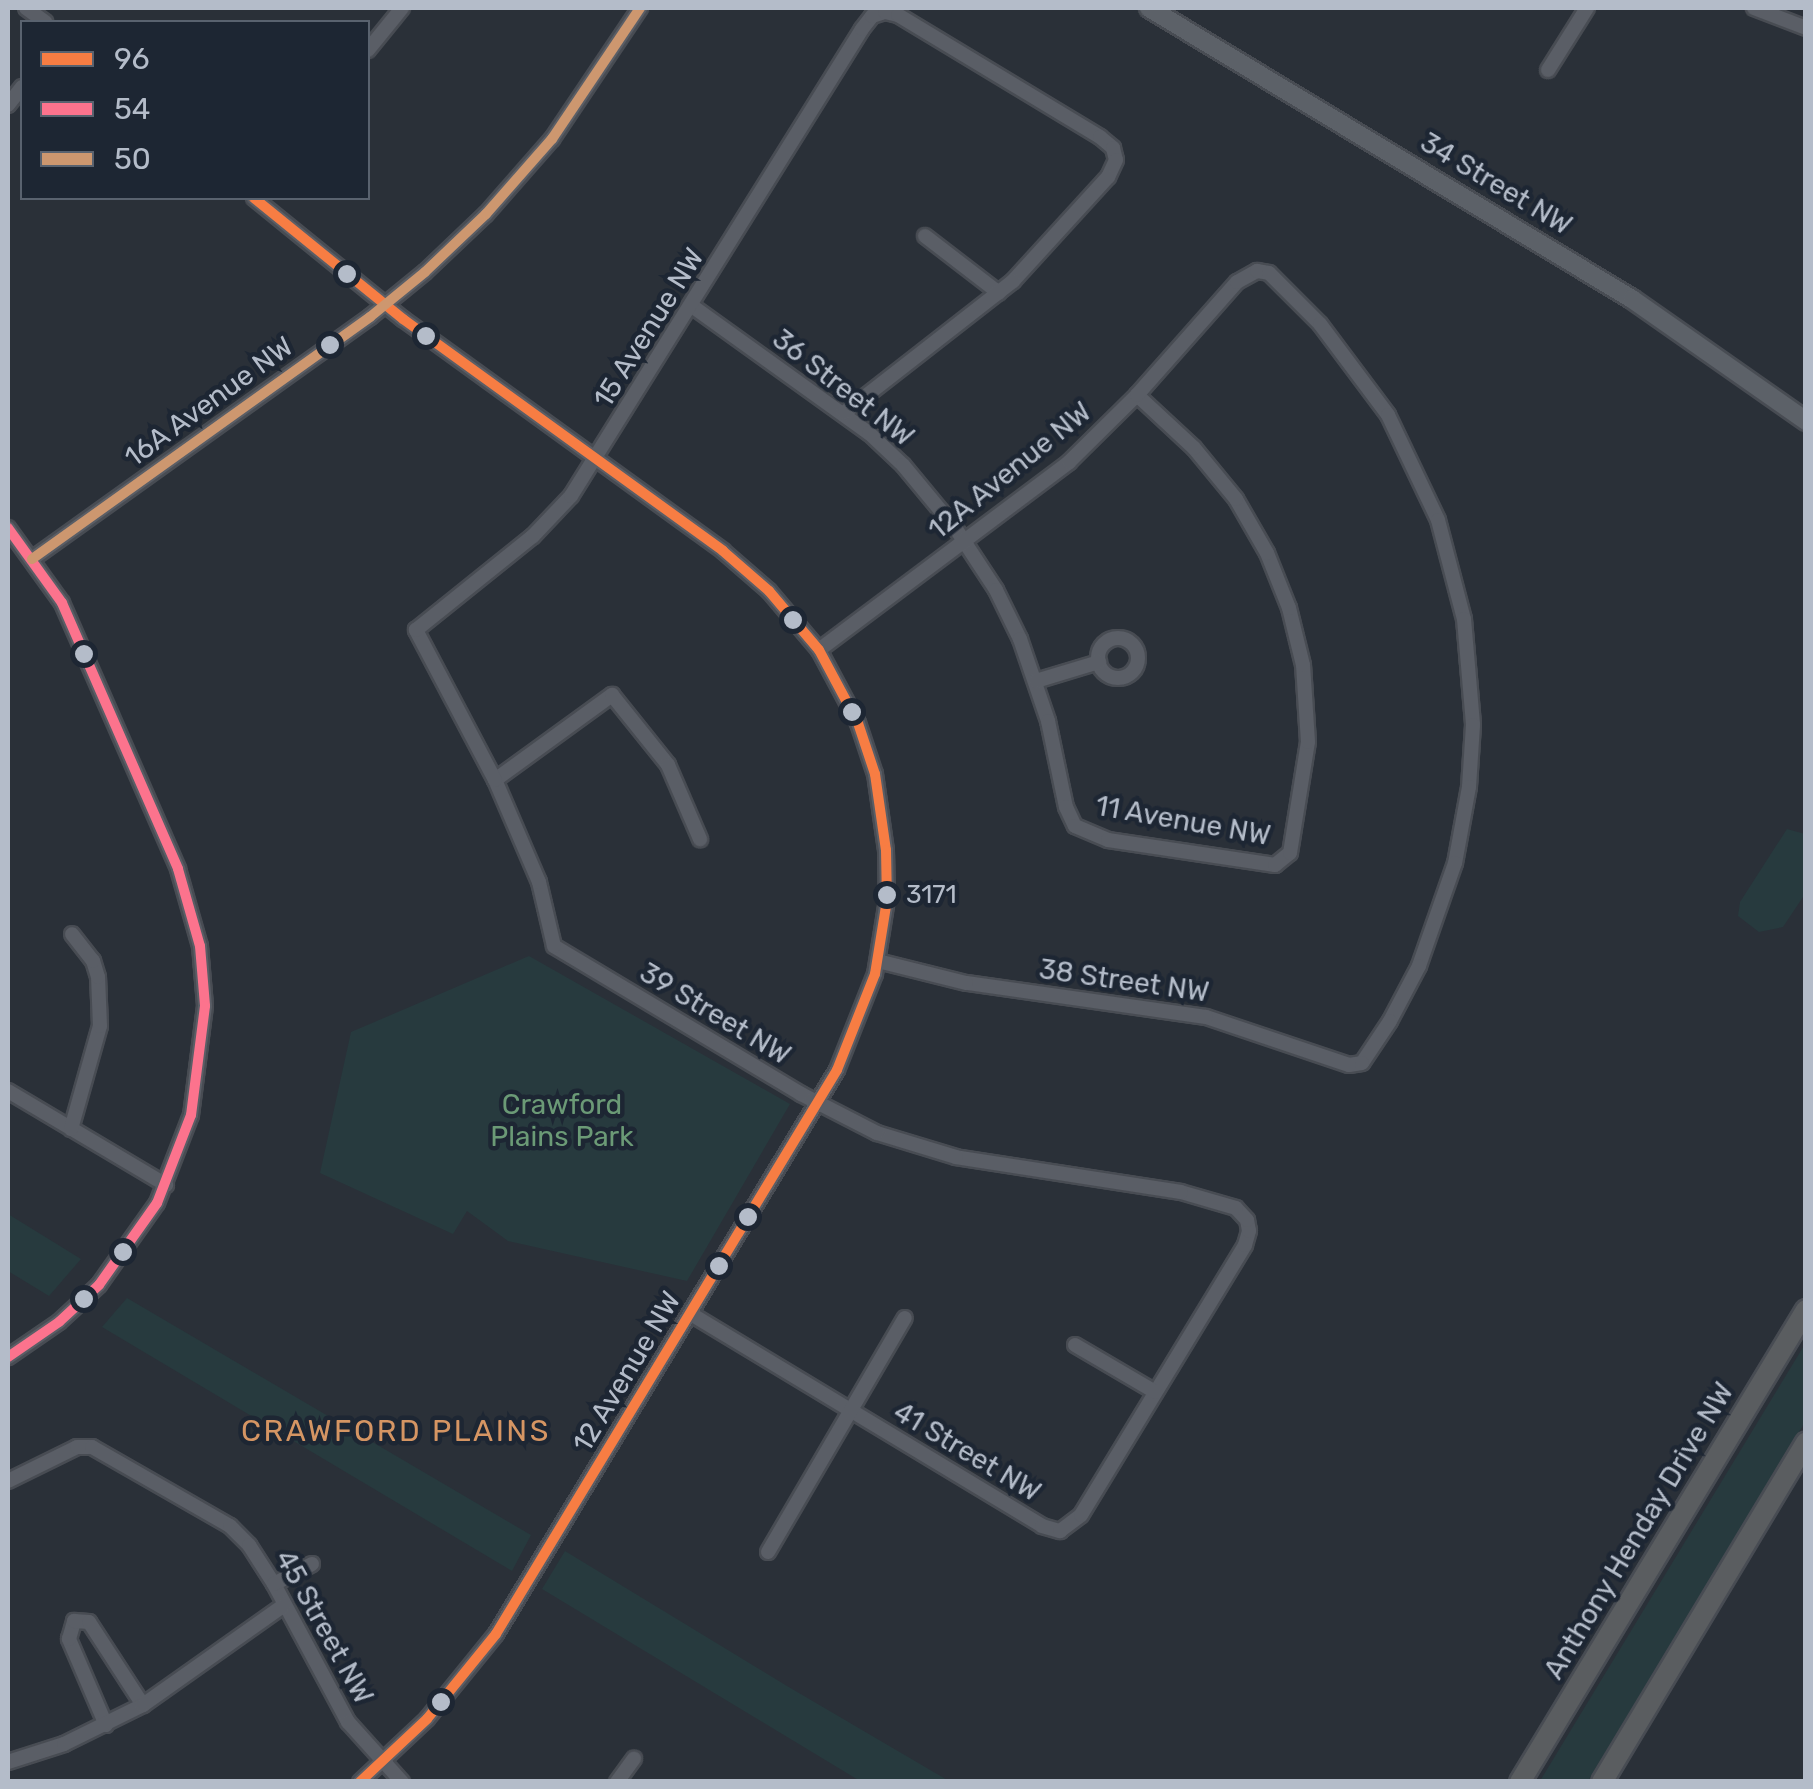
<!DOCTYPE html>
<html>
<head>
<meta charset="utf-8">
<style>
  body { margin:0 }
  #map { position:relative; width:1813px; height:1789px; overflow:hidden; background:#2a3038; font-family:Rubik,sans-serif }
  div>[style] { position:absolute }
  .green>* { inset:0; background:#273a3e }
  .roads { filter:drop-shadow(2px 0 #484c53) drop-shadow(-2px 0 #484c53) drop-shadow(0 2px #484c53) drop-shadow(0 -2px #484c53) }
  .minor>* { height:14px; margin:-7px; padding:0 7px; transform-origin:7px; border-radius:7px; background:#5a5e66 }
  .minor>.ring { margin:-7px; padding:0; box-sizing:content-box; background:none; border:14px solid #5a5e66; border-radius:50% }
  .major>* { height:18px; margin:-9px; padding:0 9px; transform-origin:9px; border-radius:9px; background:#5c6168 }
  .highway>* { height:20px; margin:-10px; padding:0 10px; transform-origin:10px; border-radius:10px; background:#5a5d60 }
  .bus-1>* { height:10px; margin:-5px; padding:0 5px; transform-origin:5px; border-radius:5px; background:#f77d43 }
  .bus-2>* { height:10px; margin:-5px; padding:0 5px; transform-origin:5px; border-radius:5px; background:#fc738d }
  .bus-3>* { height:10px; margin:-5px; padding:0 5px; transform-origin:5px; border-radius:5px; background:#cd976f }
  .dots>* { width:28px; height:28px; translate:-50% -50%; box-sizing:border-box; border:5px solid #1d2633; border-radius:50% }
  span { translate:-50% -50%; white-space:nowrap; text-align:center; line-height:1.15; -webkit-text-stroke:9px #1d2633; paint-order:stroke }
  .bus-label { font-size:26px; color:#b4bcc9 }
  .left { translate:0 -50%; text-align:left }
  .street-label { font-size:28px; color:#b4bcc9 }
  .park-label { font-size:28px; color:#6b9a76 }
  .neighbourhood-label { font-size:30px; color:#d59563; letter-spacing:2.5px }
  .frame { position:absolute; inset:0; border:10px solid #b4bcc9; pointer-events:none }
  .legend { position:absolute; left:20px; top:20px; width:350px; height:180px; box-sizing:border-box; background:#1d2633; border:2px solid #59626f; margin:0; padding:12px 18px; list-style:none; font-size:30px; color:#b4bcc9 }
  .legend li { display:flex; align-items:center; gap:20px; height:50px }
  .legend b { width:50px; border:2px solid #59626f }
</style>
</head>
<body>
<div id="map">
  <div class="green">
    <div style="clip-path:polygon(1787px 829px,1805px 834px,1805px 894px,1783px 927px,1759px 932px,1738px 916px,1740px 902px)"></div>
    <div style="clip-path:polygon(529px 956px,790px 1104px,687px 1281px,508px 1241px,467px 1211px,453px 1234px,320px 1173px,351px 1032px)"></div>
    <div style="clip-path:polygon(8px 1214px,81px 1259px,49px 1296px,8px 1271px)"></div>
    <div style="clip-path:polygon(127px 1298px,531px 1535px,512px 1571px,102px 1327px)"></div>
    <div style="clip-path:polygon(1805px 1344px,1805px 1422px,1588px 1781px,1540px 1781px)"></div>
    <div style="clip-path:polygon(565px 1551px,787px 1686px,949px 1781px,860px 1781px,542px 1589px)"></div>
  </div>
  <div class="roads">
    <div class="minor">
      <div style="left:26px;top:8px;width:24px;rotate:36deg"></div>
      <div style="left:1754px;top:8px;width:56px;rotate:21deg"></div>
      <div style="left:368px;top:50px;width:54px;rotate:-51deg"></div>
      <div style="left:1548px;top:70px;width:73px;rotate:-57.8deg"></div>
      <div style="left:8px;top:105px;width:23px;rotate:-52deg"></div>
      <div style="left:254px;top:198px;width:192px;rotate:39.1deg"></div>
      <div style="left:403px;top:319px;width:395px;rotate:35.9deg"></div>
      <div style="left:723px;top:551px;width:61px;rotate:41deg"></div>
      <div style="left:769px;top:591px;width:77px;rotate:49.7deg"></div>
      <div style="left:819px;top:650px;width:83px;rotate:61.9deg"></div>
      <div style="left:858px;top:723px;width:54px;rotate:71.6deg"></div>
      <div style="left:875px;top:774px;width:77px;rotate:81.8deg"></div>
      <div style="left:886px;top:850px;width:50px;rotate:88.9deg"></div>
      <div style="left:887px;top:900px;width:75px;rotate:99.2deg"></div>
      <div style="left:875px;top:974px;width:103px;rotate:111.6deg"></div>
      <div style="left:837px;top:1070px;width:659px;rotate:121.16deg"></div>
      <div style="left:496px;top:1634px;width:109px;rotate:129.1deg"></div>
      <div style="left:427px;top:1719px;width:92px;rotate:136.8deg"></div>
      <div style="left:925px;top:236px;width:93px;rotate:37.6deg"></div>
      <div style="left:692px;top:306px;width:218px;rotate:35.7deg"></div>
      <div style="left:869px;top:433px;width:47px;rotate:43.3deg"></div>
      <div style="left:903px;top:465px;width:83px;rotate:50.4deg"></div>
      <div style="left:956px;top:529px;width:73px;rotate:56.7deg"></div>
      <div style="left:996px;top:590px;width:55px;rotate:63.9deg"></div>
      <div style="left:1020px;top:639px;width:87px;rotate:71.1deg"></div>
      <div style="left:1048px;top:721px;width:88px;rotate:78.2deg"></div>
      <div style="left:1066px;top:807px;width:21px;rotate:65deg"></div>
      <div style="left:1075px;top:826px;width:36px;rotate:23deg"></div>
      <div style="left:1108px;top:840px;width:169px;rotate:8.5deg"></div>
      <div style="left:1275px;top:865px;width:19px;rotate:-39deg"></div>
      <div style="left:1290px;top:853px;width:112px;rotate:-80.8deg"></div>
      <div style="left:1308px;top:742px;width:77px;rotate:-93.7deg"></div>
      <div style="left:1303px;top:665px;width:59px;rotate:-103.8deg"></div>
      <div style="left:1289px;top:608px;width:59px;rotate:-111.8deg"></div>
      <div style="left:1267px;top:553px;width:62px;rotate:-119.9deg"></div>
      <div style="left:1236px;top:499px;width:66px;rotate:-129.5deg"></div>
      <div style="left:1194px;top:448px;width:78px;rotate:-137.1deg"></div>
      <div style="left:8px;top:528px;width:92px;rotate:54.2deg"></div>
      <div style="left:62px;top:603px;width:290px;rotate:66.4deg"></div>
      <div style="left:178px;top:869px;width:80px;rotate:74.1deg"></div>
      <div style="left:200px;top:946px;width:60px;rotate:85.2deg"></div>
      <div style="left:205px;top:1006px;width:110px;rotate:97.3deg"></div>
      <div style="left:191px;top:1115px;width:94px;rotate:111.1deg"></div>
      <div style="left:157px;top:1203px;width:100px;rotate:125.3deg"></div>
      <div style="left:99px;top:1285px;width:54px;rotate:137.2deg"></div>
      <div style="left:59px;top:1322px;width:62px;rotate:145.5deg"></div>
      <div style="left:32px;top:559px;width:416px;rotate:-35.6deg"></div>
      <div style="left:370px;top:317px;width:71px;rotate:-39.3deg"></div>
      <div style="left:425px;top:272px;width:84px;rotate:-43.6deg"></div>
      <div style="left:486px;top:214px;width:100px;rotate:-48.7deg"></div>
      <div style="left:552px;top:139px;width:158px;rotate:-56.1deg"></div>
      <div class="ring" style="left:1098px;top:638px;width:26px;height:26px"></div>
      <div style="left:819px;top:650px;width:313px;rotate:-36.9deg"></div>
      <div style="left:1069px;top:462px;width:95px;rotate:-44.6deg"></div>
      <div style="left:1137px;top:395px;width:151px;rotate:-48.5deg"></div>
      <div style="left:1237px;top:282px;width:23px;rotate:-29deg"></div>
      <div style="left:1257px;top:271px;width:12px;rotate:9deg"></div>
      <div style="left:1269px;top:273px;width:72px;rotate:45deg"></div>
      <div style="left:1320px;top:324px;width:114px;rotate:53.2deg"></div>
      <div style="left:1388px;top:415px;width:116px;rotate:64.5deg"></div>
      <div style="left:1438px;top:520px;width:102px;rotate:75.3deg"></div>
      <div style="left:1464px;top:619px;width:106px;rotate:85.1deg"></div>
      <div style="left:1473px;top:725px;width:62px;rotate:93.7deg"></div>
      <div style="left:1469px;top:787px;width:77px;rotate:100.4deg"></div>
      <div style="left:1455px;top:863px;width:109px;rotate:109.3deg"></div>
      <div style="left:1419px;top:966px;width:62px;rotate:117.8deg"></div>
      <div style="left:1390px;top:1021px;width:50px;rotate:123.7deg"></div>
      <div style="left:1362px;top:1063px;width:13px;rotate:171deg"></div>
      <div style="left:1349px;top:1065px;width:151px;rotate:-161.4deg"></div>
      <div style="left:1206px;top:1017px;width:242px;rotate:-171.9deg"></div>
      <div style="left:966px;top:983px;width:91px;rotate:-166deg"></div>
      <div style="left:1036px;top:681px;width:66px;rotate:-16.8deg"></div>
      <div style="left:495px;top:780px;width:145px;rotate:-36deg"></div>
      <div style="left:612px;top:695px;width:90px;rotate:51.3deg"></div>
      <div style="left:668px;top:765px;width:81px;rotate:66.6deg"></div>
      <div style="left:8px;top:1091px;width:184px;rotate:30.7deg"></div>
      <div style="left:71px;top:1129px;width:107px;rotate:-74.3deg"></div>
      <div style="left:100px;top:1026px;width:49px;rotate:-92.3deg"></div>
      <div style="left:98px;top:977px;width:17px;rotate:-107deg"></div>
      <div style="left:93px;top:961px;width:34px;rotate:-128deg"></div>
      <div style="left:691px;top:1314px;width:410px;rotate:31.1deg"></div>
      <div style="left:1042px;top:1526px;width:19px;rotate:16deg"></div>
      <div style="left:1060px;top:1531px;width:26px;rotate:-37deg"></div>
      <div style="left:1081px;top:1515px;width:316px;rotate:-58.7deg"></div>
      <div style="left:1245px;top:1245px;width:15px;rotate:-74deg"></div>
      <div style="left:1249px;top:1231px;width:11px;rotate:-100deg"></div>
      <div style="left:1247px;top:1220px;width:16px;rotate:-133deg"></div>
      <div style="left:1236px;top:1208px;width:57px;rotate:-163.8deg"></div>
      <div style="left:1181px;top:1192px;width:228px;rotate:-171.2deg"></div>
      <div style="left:956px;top:1157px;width:83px;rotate:-163.1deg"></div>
      <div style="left:877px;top:1133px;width:85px;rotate:-152.8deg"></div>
      <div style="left:801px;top:1094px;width:288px;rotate:-149.1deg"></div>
      <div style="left:554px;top:946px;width:66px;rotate:-103.2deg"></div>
      <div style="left:539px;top:882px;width:111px;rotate:-113.3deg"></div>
      <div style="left:495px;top:780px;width:170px;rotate:-117.8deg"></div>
      <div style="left:416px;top:630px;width:150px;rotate:-38.8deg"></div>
      <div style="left:533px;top:536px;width:55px;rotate:-46.5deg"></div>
      <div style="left:571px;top:496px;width:550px;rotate:-58.07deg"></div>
      <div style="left:862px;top:29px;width:16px;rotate:-52deg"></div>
      <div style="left:872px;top:16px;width:14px;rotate:-17deg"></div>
      <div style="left:885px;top:12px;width:13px;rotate:13deg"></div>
      <div style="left:898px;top:15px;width:236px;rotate:31.1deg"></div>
      <div style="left:1100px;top:137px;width:17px;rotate:40deg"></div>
      <div style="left:1113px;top:148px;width:12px;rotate:76deg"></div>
      <div style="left:1116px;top:160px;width:19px;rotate:115deg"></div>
      <div style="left:1108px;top:177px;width:141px;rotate:132.4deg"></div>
      <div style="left:1013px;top:281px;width:214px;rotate:142deg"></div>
      <div style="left:1075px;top:1345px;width:93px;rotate:30.4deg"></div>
      <div style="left:8px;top:1481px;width:77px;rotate:-26.2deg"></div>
      <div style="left:77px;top:1447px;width:15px"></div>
      <div style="left:92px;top:1447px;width:159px;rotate:29.8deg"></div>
      <div style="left:230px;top:1526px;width:27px;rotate:45deg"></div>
      <div style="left:249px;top:1545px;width:46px;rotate:57.3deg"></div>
      <div style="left:274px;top:1584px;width:157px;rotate:61.8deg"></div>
      <div style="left:348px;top:1722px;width:81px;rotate:48deg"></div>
      <div style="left:768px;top:1552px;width:271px;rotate:-59.7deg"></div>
      <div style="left:274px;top:1584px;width:43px;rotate:-27.8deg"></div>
      <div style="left:106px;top:1725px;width:94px;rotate:-113.3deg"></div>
      <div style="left:69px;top:1639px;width:19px;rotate:-74deg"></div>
      <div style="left:74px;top:1621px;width:15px;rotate:4deg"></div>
      <div style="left:89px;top:1622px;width:99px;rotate:57deg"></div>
      <div style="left:8px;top:1762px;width:59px;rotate:-17.8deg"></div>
      <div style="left:64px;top:1744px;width:88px;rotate:-26.3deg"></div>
      <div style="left:143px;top:1705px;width:173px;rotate:-35.3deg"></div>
      <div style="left:617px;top:1782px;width:29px;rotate:-54deg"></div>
    </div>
    <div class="major">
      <div style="left:1149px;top:8px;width:564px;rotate:31.07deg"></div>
      <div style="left:1632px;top:299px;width:213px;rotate:35deg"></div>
    </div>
    <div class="highway">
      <div style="left:1520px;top:1782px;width:552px;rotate:-58.79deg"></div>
      <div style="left:1602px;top:1782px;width:396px;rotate:-59deg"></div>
    </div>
  </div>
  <div class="bus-1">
    <div style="left:254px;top:198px;width:192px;rotate:39.1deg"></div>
    <div style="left:403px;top:319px;width:395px;rotate:35.9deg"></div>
    <div style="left:723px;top:551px;width:61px;rotate:41deg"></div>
    <div style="left:769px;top:591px;width:77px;rotate:49.7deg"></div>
    <div style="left:819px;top:650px;width:83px;rotate:61.9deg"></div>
    <div style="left:858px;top:723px;width:54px;rotate:71.6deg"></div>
    <div style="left:875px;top:774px;width:77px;rotate:81.8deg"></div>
    <div style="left:886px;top:850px;width:50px;rotate:88.9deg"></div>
    <div style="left:887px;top:900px;width:75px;rotate:99.2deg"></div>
    <div style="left:875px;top:974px;width:103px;rotate:111.6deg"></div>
    <div style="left:837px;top:1070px;width:659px;rotate:121.16deg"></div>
    <div style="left:496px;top:1634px;width:109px;rotate:129.1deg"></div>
    <div style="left:427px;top:1719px;width:92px;rotate:136.8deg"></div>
  </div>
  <div class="bus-2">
    <div style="left:8px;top:528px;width:92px;rotate:54.2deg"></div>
    <div style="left:62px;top:603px;width:290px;rotate:66.4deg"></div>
    <div style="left:178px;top:869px;width:80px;rotate:74.1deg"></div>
    <div style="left:200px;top:946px;width:60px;rotate:85.2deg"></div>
    <div style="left:205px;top:1006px;width:110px;rotate:97.3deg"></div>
    <div style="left:191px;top:1115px;width:94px;rotate:111.1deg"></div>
    <div style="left:157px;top:1203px;width:100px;rotate:125.3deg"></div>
    <div style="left:99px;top:1285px;width:54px;rotate:137.2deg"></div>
    <div style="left:59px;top:1322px;width:62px;rotate:145.5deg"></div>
  </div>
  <div class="bus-3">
    <div style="left:32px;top:559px;width:416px;rotate:-35.6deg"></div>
    <div style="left:370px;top:317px;width:71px;rotate:-39.3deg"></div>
    <div style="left:425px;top:272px;width:84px;rotate:-43.6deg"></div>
    <div style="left:486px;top:214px;width:100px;rotate:-48.7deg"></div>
    <div style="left:552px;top:139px;width:158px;rotate:-56.1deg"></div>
  </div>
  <div class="dots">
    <div style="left:347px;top:274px;background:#b4bcc9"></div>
    <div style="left:426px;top:336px;background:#b4bcc9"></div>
    <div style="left:330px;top:345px;background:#b4bcc9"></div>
    <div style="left:793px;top:620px;background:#b4bcc9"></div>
    <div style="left:84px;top:654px;background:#b4bcc9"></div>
    <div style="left:852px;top:712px;background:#b4bcc9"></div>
    <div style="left:887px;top:895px;background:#b4bcc9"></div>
    <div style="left:748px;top:1217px;background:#b4bcc9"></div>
    <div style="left:123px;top:1252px;background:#b4bcc9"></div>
    <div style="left:719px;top:1266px;background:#b4bcc9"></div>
    <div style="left:84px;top:1299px;background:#b4bcc9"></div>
    <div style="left:441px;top:1702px;background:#b4bcc9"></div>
  </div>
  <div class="bus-label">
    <span class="left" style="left:906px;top:895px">3171</span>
  </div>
  <div class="street-label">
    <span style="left:1496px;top:184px;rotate:31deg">34 Street NW</span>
    <span style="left:649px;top:328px;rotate:-58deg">15 Avenue NW</span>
    <span style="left:843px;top:388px;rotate:38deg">36 Street NW</span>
    <span style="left:209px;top:402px;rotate:-36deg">16A Avenue NW</span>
    <span style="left:1010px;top:471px;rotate:-39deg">12A Avenue NW</span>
    <span style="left:1183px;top:821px;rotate:10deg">11 Avenue NW</span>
    <span style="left:1124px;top:981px;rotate:8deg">38 Street NW</span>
    <span style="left:715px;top:1014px;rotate:31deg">39 Street NW</span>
    <span style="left:627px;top:1372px;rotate:-59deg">12 Avenue NW</span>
    <span style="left:967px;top:1452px;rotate:31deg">41 Street NW</span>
    <span style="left:1639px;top:1531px;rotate:-59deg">Anthony Henday Drive NW</span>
    <span style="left:324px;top:1627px;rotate:61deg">45 Street NW</span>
  </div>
  <div class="park-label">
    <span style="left:562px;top:1121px">Crawford<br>Plains Park</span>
  </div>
  <div class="neighbourhood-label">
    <span style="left:396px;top:1431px">CRAWFORD PLAINS</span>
  </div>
  <div class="frame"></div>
  <ul class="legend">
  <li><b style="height:12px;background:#f77d43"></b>96</li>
  <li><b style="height:12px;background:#fc738d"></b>54</li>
  <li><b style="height:12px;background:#cd976f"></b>50</li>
  </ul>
</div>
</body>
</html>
